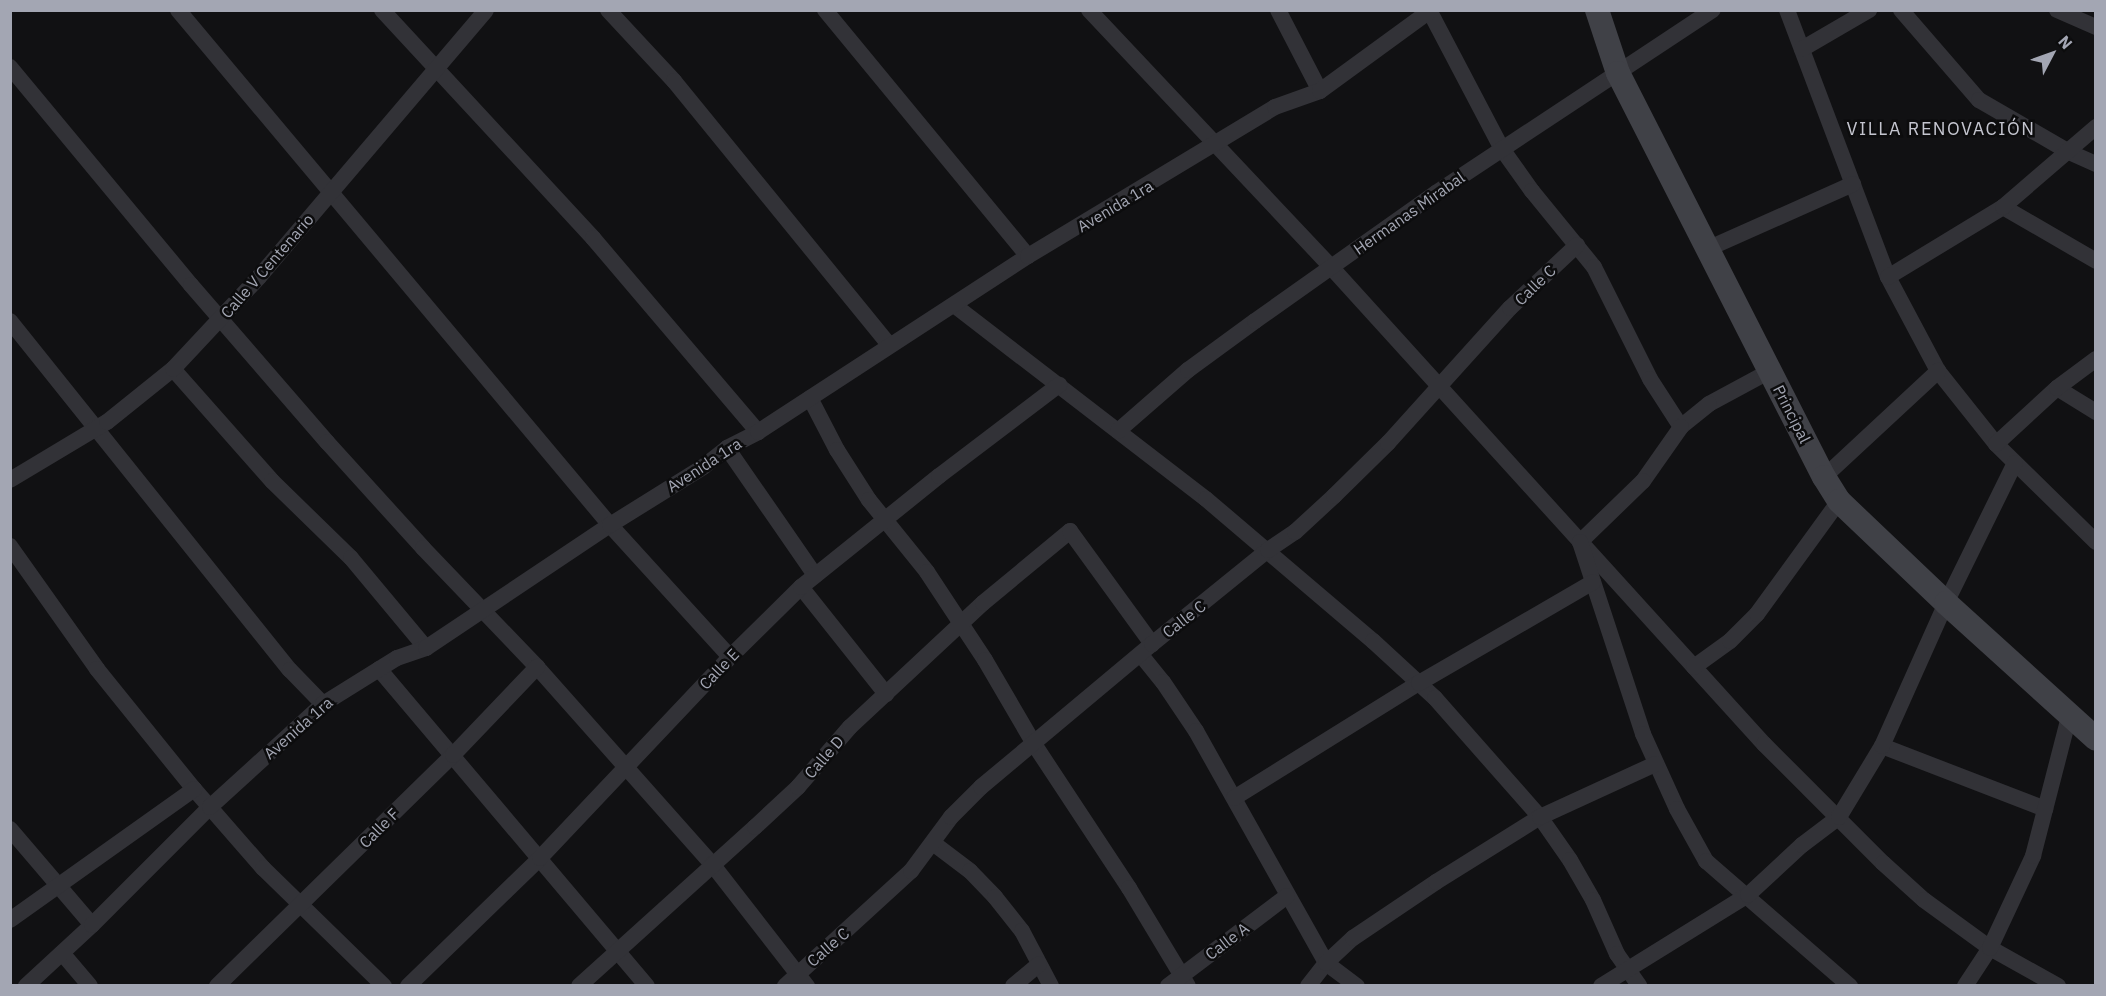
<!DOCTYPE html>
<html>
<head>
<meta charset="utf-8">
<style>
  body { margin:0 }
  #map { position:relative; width:2106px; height:996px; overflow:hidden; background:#111113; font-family:"IBM Plex Sans",sans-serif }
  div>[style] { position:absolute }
  .street>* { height:16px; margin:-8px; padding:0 8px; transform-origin:8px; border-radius:8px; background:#323237 }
  .secondary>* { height:24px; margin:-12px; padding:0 12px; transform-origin:12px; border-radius:12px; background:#404147 }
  span { translate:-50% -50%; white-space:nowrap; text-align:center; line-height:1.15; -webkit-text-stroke:5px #0c0c0d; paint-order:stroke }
  .street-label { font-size:16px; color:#a3a6b3 }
  .neighbourhood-label { font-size:18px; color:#c4c5cf; letter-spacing:1.5px }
  .frame { position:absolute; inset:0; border:12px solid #a3a6b3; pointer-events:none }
  .north { position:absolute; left:2022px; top:24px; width:60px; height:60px; -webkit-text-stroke:4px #0c0c0d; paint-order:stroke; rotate:49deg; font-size:16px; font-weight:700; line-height:24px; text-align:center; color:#a3a6b3 }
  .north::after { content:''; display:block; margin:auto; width:21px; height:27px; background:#a3a6b3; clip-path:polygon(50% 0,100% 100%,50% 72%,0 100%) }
</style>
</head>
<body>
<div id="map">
  <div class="street">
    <div style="left:178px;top:10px;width:672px;rotate:50.01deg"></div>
    <div style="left:610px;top:525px;width:178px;rotate:47.7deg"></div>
    <div style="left:382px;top:10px;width:311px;rotate:47.2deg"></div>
    <div style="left:593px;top:238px;width:255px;rotate:49.6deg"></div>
    <div style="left:608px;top:10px;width:97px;rotate:47.1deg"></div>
    <div style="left:674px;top:81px;width:340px;rotate:50.8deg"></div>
    <div style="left:825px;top:10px;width:319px;rotate:50.5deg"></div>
    <div style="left:1089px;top:10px;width:353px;rotate:46.7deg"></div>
    <div style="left:1331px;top:267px;width:644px;rotate:47.77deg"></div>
    <div style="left:1764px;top:744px;width:168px;rotate:45deg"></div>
    <div style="left:1883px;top:863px;width:55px;rotate:42.1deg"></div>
    <div style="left:1924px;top:900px;width:82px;rotate:36deg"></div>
    <div style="left:1990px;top:948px;width:78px;rotate:29.2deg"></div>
    <div style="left:1278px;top:10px;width:91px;rotate:62.6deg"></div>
    <div style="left:1429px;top:10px;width:157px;rotate:62.3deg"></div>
    <div style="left:1502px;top:149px;width:52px;rotate:54.5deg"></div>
    <div style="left:1532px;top:191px;width:98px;rotate:50.8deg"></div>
    <div style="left:1594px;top:267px;width:125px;rotate:63.4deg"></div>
    <div style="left:1650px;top:379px;width:57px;rotate:57.1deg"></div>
    <div style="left:1787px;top:10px;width:285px;rotate:69.3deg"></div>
    <div style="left:1888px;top:277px;width:106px;rotate:62deg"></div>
    <div style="left:1938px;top:371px;width:93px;rotate:51.5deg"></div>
    <div style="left:1996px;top:444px;width:140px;rotate:44.4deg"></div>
    <div style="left:1901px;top:10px;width:119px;rotate:49.1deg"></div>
    <div style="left:1979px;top:100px;width:104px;rotate:30deg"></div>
    <div style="left:2069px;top:152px;width:30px;rotate:24deg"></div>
    <div style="left:2057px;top:10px;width:43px;rotate:23.6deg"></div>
    <div style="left:1802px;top:49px;width:78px;rotate:-30.2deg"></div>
    <div style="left:10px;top:67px;width:283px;rotate:50.3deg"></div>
    <div style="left:191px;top:285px;width:208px;rotate:49.1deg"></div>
    <div style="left:327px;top:442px;width:143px;rotate:47.8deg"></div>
    <div style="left:423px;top:548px;width:165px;rotate:46.2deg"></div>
    <div style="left:537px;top:667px;width:264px;rotate:48.4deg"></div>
    <div style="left:712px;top:864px;width:155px;rotate:52.1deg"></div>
    <div style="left:2003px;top:207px;width:108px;rotate:30.1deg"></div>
    <div style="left:1707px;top:249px;width:160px;rotate:-24deg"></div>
    <div style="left:1888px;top:277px;width:135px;rotate:-31.3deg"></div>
    <div style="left:2003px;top:207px;width:123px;rotate:-40.7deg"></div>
    <div style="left:954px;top:305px;width:318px;rotate:37.6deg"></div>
    <div style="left:1206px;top:499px;width:219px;rotate:40.4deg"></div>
    <div style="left:1373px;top:641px;width:84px;rotate:42.6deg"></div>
    <div style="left:1435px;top:698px;width:159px;rotate:48.6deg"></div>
    <div style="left:1540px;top:817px;width:52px;rotate:55.1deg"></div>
    <div style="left:1570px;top:860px;width:46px;rotate:60.1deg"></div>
    <div style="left:1593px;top:900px;width:59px;rotate:66deg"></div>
    <div style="left:1617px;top:954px;width:39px;rotate:55deg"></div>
    <div style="left:10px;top:321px;width:447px;rotate:51.3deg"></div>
    <div style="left:290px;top:670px;width:47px;rotate:45.9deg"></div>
    <div style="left:173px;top:369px;width:149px;rotate:48.5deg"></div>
    <div style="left:272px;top:481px;width:110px;rotate:44.3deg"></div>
    <div style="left:351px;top:558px;width:117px;rotate:50.2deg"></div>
    <div style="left:1770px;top:371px;width:69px;rotate:151.6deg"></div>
    <div style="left:1709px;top:404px;width:36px;rotate:141deg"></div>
    <div style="left:1681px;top:427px;width:66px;rotate:125.1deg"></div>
    <div style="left:1643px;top:481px;width:88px;rotate:135.9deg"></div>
    <div style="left:1580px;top:542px;width:202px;rotate:71.8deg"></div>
    <div style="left:1643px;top:734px;width:82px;rotate:65.6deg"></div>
    <div style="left:1677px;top:809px;width:60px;rotate:60.9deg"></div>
    <div style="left:1706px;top:861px;width:191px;rotate:41deg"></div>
    <div style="left:2057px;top:388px;width:46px;rotate:31.6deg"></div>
    <div style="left:810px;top:398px;width:59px;rotate:62.6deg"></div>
    <div style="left:837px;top:450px;width:59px;rotate:57.4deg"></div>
    <div style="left:869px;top:500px;width:92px;rotate:51.1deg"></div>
    <div style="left:927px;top:572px;width:105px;rotate:56.6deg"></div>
    <div style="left:985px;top:660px;width:97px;rotate:59.7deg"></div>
    <div style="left:1034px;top:744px;width:173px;rotate:56.6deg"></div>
    <div style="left:1129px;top:888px;width:114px;rotate:59deg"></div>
    <div style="left:1118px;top:431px;width:93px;rotate:-41.1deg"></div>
    <div style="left:1188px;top:370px;width:83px;rotate:-36.2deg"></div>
    <div style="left:1255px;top:321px;width:222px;rotate:-35.3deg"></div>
    <div style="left:1436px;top:193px;width:332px;rotate:-33.5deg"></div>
    <div style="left:1996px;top:444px;width:83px;rotate:-42.6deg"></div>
    <div style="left:2057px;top:388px;width:49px;rotate:-36.6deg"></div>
    <div style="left:727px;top:448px;width:155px;rotate:55.3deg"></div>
    <div style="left:1824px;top:477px;width:156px;rotate:-42.9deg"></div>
    <div style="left:10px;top:480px;width:113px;rotate:-30.9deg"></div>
    <div style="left:107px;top:422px;width:85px;rotate:-38.8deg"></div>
    <div style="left:173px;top:369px;width:126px;rotate:-46.9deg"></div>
    <div style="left:259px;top:277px;width:350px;rotate:-49.6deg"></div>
    <div style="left:10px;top:546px;width:151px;rotate:54.7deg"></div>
    <div style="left:97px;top:669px;width:154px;rotate:51.1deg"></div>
    <div style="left:194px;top:789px;width:105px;rotate:48.9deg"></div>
    <div style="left:263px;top:868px;width:169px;rotate:44.3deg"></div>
    <div style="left:801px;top:587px;width:137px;rotate:51.5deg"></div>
    <div style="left:1141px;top:655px;width:35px;rotate:51deg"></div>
    <div style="left:1163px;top:682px;width:59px;rotate:56deg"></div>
    <div style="left:1196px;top:731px;width:266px;rotate:60.7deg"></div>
    <div style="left:1326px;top:963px;width:39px;rotate:37deg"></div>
    <div style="left:1694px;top:667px;width:44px;rotate:-35.8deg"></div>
    <div style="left:1730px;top:641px;width:38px;rotate:-45deg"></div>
    <div style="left:1757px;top:614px;width:140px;rotate:-54deg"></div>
    <div style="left:379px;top:669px;width:415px;rotate:49.8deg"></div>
    <div style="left:1882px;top:746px;width:175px;rotate:21.1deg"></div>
    <div style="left:1234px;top:798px;width:218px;rotate:-31.9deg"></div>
    <div style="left:1419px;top:683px;width:201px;rotate:-30.1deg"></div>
    <div style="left:10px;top:829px;width:126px;rotate:49.5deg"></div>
    <div style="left:933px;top:843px;width:46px;rotate:37.1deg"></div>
    <div style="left:970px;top:871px;width:36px;rotate:46deg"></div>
    <div style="left:995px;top:897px;width:43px;rotate:51.5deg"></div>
    <div style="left:1022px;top:931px;width:62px;rotate:62.2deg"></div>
    <div style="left:10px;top:920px;width:226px;rotate:-35.4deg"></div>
    <div style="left:62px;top:953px;width:43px;rotate:49.7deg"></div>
    <div style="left:26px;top:986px;width:90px;rotate:-42.7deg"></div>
    <div style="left:92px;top:925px;width:167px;rotate:-45deg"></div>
    <div style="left:210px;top:807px;width:153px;rotate:-42.3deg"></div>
    <div style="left:323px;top:704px;width:87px;rotate:-31.9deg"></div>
    <div style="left:397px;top:658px;width:31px;rotate:-19deg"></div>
    <div style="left:426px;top:648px;width:221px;rotate:-33.8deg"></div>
    <div style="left:610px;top:525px;width:110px;rotate:-31.9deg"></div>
    <div style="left:703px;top:467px;width:31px;rotate:-38deg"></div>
    <div style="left:727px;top:448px;width:35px;rotate:-27deg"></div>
    <div style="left:758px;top:432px;width:322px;rotate:-33.1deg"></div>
    <div style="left:1028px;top:256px;width:288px;rotate:-31.1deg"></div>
    <div style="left:1275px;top:107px;width:48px;rotate:-19.6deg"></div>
    <div style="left:1320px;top:91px;width:137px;rotate:-36.1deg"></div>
    <div style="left:217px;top:986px;width:330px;rotate:-44.4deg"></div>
    <div style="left:453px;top:755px;width:122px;rotate:-46.3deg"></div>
    <div style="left:408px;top:986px;width:184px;rotate:-44.1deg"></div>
    <div style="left:540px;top:858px;width:277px;rotate:-46.6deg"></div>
    <div style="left:730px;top:657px;width:100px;rotate:-44.6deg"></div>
    <div style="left:801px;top:587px;width:177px;rotate:-38.8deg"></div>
    <div style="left:939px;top:476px;width:151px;rotate:-37.2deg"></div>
    <div style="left:579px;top:986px;width:237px;rotate:-42.1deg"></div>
    <div style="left:755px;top:827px;width:59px;rotate:-42.9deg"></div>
    <div style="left:798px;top:787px;width:79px;rotate:-49.1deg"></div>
    <div style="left:850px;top:727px;width:182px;rotate:-43deg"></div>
    <div style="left:983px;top:603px;width:113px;rotate:-39.6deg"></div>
    <div style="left:1070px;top:531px;width:140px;rotate:54deg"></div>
    <div style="left:785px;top:986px;width:171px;rotate:-42.4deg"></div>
    <div style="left:911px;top:871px;width:67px;rotate:-53.5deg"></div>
    <div style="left:951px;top:817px;width:42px;rotate:-45deg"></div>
    <div style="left:981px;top:787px;width:223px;rotate:-39.9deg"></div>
    <div style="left:1152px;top:644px;width:149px;rotate:-39deg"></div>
    <div style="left:1268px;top:550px;width:32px;rotate:-34deg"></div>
    <div style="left:1295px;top:532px;width:53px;rotate:-42.7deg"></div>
    <div style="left:1334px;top:496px;width:76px;rotate:-44.5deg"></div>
    <div style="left:1388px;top:443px;width:182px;rotate:-47.9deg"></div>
    <div style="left:1510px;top:308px;width:92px;rotate:-43.2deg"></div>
    <div style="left:1013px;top:986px;width:34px;rotate:-40deg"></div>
    <div style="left:1168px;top:986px;width:149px;rotate:-37.1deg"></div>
    <div style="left:1308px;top:986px;width:29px;rotate:-52deg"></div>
    <div style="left:1326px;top:963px;width:37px;rotate:-43deg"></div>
    <div style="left:1353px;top:938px;width:100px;rotate:-34deg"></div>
    <div style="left:1436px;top:882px;width:123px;rotate:-32deg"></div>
    <div style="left:1540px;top:817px;width:127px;rotate:-24.7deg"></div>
    <div style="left:1601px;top:986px;width:173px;rotate:-31.8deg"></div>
    <div style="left:1748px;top:895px;width:74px;rotate:-42.8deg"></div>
    <div style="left:1802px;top:845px;width:46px;rotate:-37.1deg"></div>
    <div style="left:1839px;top:817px;width:83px;rotate:-58.8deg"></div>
    <div style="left:1882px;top:746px;width:157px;rotate:-65.9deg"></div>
    <div style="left:1946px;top:603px;width:156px;rotate:-63.8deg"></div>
    <div style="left:1965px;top:986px;width:45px;rotate:-56.7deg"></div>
    <div style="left:1990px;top:948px;width:102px;rotate:-64.9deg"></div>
    <div style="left:2033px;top:856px;width:144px;rotate:-75.5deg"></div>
  </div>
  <div class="secondary">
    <div style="left:1597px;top:10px;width:66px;rotate:71.6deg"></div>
    <div style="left:1618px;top:73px;width:453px;rotate:63deg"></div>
    <div style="left:1824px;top:477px;width:28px;rotate:58deg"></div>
    <div style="left:1839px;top:501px;width:148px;rotate:43.6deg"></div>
    <div style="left:1946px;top:603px;width:202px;rotate:42.2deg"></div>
  </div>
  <div class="street-label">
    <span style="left:1115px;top:206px;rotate:-31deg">Avenida 1ra</span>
    <span style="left:1409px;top:213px;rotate:-35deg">Hermanas Mirabal</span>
    <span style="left:267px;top:266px;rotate:-49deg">Calle V Centenario</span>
    <span style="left:1535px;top:285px;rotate:-44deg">Calle C</span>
    <span style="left:1792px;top:414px;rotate:63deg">Principal</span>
    <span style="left:704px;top:465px;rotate:-33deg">Avenida 1ra</span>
    <span style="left:1184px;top:619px;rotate:-38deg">Calle C</span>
    <span style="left:719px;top:669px;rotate:-46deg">Calle E</span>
    <span style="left:298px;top:728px;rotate:-41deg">Avenida 1ra</span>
    <span style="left:824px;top:757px;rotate:-49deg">Calle D</span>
    <span style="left:379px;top:828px;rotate:-45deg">Calle F</span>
    <span style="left:1227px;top:941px;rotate:-37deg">Calle A</span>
    <span style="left:828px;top:947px;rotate:-41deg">Calle C</span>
  </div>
  <div class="neighbourhood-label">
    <span style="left:1941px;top:129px">VILLA RENOVACIÓN</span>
  </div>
  <div class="frame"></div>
  <div class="north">N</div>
</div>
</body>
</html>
